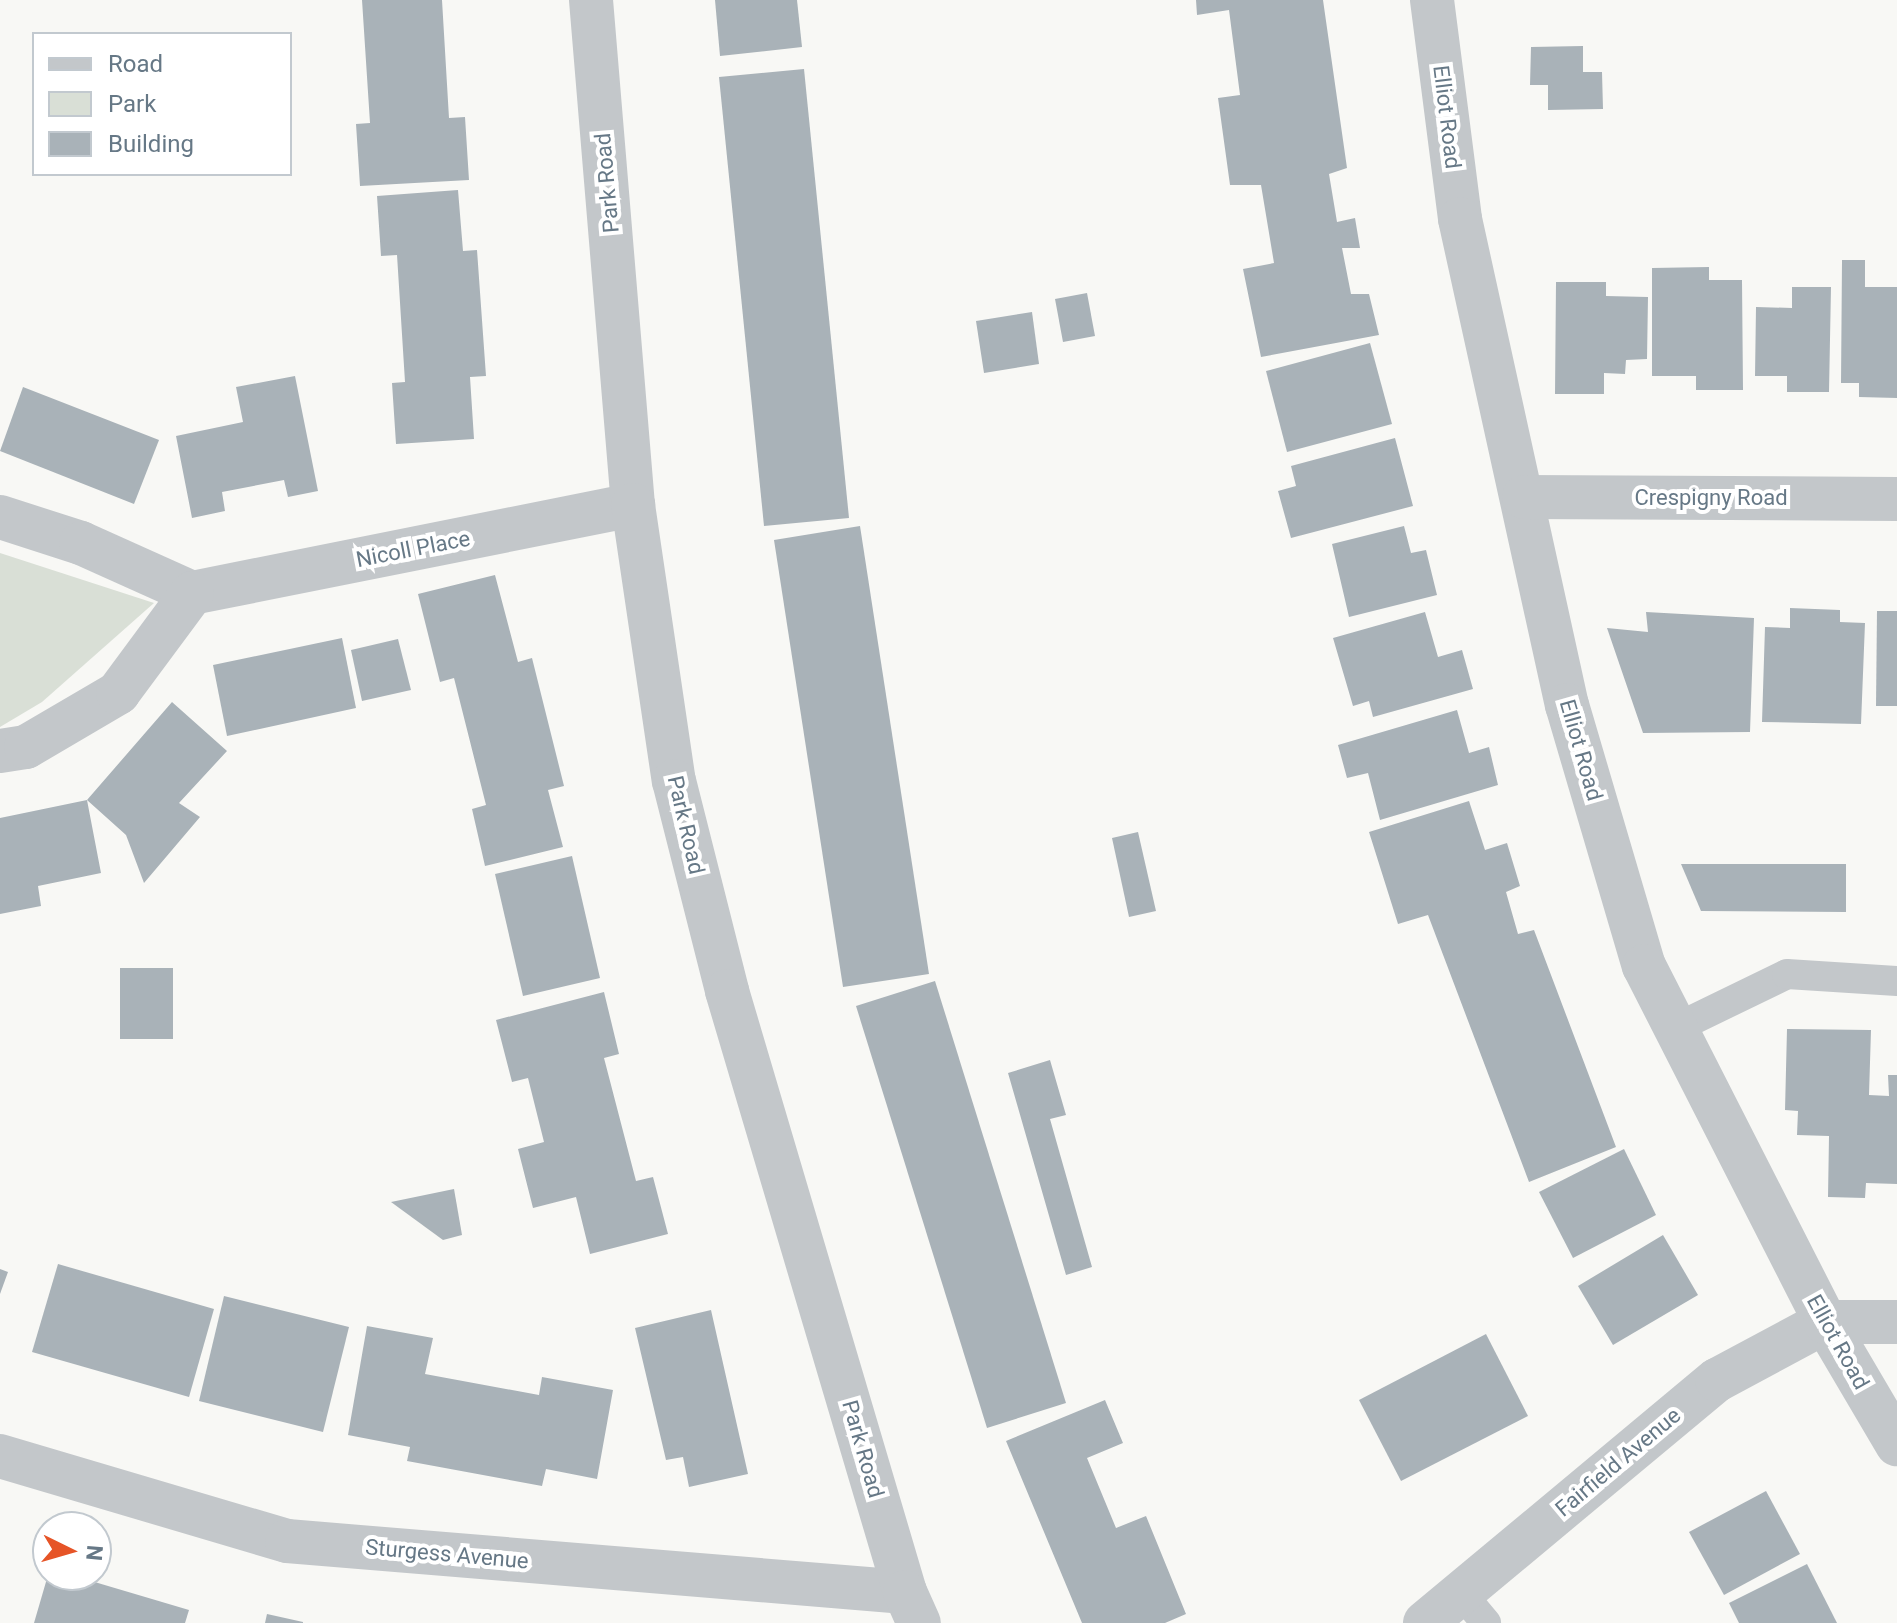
<!DOCTYPE html>
<html>
<head>
<meta charset="utf-8">
<style>
  body { margin:0 }
  #map { position:relative; width:1897px; height:1623px; overflow:hidden; background:#f8f8f5; font-family:Roboto,sans-serif }
  div>[style] { position:absolute }
  .green>* { inset:0; background:#d9dfd6 }
  .building>* { inset:0; background:#a9b2b8 }
  .service>* { height:30px; margin:-15px; padding:0 15px; transform-origin:15px; border-radius:15px; background:#c3c7ca }
  .minor>* { height:44px; margin:-22px; padding:0 22px; transform-origin:22px; border-radius:22px; background:#c3c7ca }
  .tertiary>* { height:44px; margin:-22px; padding:0 22px; transform-origin:22px; border-radius:22px; background:#c3c7ca }
  span { translate:-50% -50%; white-space:nowrap; text-align:center; line-height:1.15; -webkit-text-stroke:8px #fff; paint-order:stroke }
  .street-label { font-size:22px; color:#667886 }
  .legend { position:absolute; left:32px; top:32px; width:260px; height:144px; box-sizing:border-box; background:#fff; border:2px solid #c2c9cf; margin:0; padding:10px 14px; list-style:none; font-size:24px; color:#667886 }
  .legend li { display:flex; align-items:center; gap:16px; height:40px }
  .legend b { width:40px; border:2px solid #c2c9cf }
  .north { position:absolute; left:32px; top:1511px; width:80px; height:80px; box-sizing:border-box; background:#fff; border:2px solid #c2c9cf; border-radius:50%; rotate:95deg; font-size:22px; font-weight:700; line-height:32px; text-align:center; color:#667886 }
  .north::after { content:''; display:block; margin:auto; width:28px; height:36px; background:#e65427; clip-path:polygon(50% 0,100% 100%,50% 72%,0 100%) }
</style>
</head>
<body>
<div id="map">
  <div class="green">
    <div style="clip-path:polygon(0 553px,154px 603px,42px 702px,0 727px)"></div>
  </div>
  <div class="building">
    <div style="clip-path:polygon(362px 0,442px 0,449px 118px,465px 117px,469px 180px,360px 186px,356px 124px,370px 123px)"></div>
    <div style="clip-path:polygon(715px 0,797px 0,802px 47px,720px 56px)"></div>
    <div style="clip-path:polygon(1196px 0,1323px 0,1347px 168px,1329px 174px,1337px 222px,1355px 218px,1360px 248px,1342px 248px,1351px 294px,1369px 294px,1379px 335px,1261px 357px,1243px 269px,1274px 263px,1261px 185px,1230px 185px,1218px 98px,1240px 95px,1229px 10px,1197px 15px)"></div>
    <div style="clip-path:polygon(1583px 46px,1583px 72px,1602px 72px,1603px 109px,1548px 110px,1548px 85px,1530px 85px,1531px 47px)"></div>
    <div style="clip-path:polygon(804px 69px,849px 518px,764px 526px,719px 77px)"></div>
    <div style="clip-path:polygon(458px 190px,463px 251px,477px 250px,486px 376px,470px 377px,474px 439px,396px 444px,392px 383px,405px 382px,397px 255px,381px 256px,377px 196px)"></div>
    <div style="clip-path:polygon(1842px 260px,1865px 260px,1865px 287px,1897px 287px,1897px 398px,1859px 397px,1859px 383px,1841px 383px)"></div>
    <div style="clip-path:polygon(1709px 267px,1709px 280px,1742px 280px,1743px 390px,1696px 390px,1696px 376px,1652px 376px,1652px 268px)"></div>
    <div style="clip-path:polygon(1556px 282px,1606px 282px,1606px 296px,1648px 297px,1647px 359px,1626px 360px,1625px 374px,1604px 373px,1604px 394px,1555px 394px)"></div>
    <div style="clip-path:polygon(1792px 287px,1831px 287px,1829px 392px,1787px 392px,1787px 376px,1755px 376px,1756px 307px,1792px 308px)"></div>
    <div style="clip-path:polygon(1087px 293px,1095px 336px,1063px 342px,1055px 299px)"></div>
    <div style="clip-path:polygon(1032px 312px,1039px 364px,984px 373px,976px 321px)"></div>
    <div style="clip-path:polygon(1370px 343px,1392px 424px,1287px 452px,1266px 371px)"></div>
    <div style="clip-path:polygon(295px 376px,318px 491px,288px 497px,284px 480px,222px 492px,225px 511px,192px 518px,176px 436px,243px 422px,236px 387px)"></div>
    <div style="clip-path:polygon(23px 387px,159px 440px,134px 504px,0 451px)"></div>
    <div style="clip-path:polygon(1395px 438px,1413px 506px,1291px 538px,1278px 491px,1296px 486px,1291px 466px)"></div>
    <div style="clip-path:polygon(860px 526px,929px 974px,843px 987px,774px 540px)"></div>
    <div style="clip-path:polygon(1404px 526px,1411px 553px,1426px 550px,1437px 595px,1349px 617px,1332px 544px)"></div>
    <div style="clip-path:polygon(495px 575px,518px 662px,532px 658px,564px 786px,548px 790px,563px 847px,485px 866px,472px 809px,486px 805px,454px 678px,440px 682px,418px 594px)"></div>
    <div style="clip-path:polygon(1790px 608px,1840px 610px,1840px 622px,1865px 623px,1861px 724px,1762px 722px,1765px 627px,1790px 628px)"></div>
    <div style="clip-path:polygon(1877px 611px,1897px 611px,1897px 706px,1876px 706px)"></div>
    <div style="clip-path:polygon(1425px 612px,1438px 657px,1462px 650px,1473px 689px,1373px 717px,1369px 701px,1353px 706px,1333px 638px)"></div>
    <div style="clip-path:polygon(1646px 612px,1754px 618px,1750px 732px,1643px 733px,1607px 628px,1648px 632px)"></div>
    <div style="clip-path:polygon(342px 638px,356px 708px,227px 736px,213px 665px)"></div>
    <div style="clip-path:polygon(398px 639px,411px 690px,362px 701px,351px 650px)"></div>
    <div style="clip-path:polygon(172px 702px,227px 751px,179px 803px,200px 817px,144px 883px,126px 835px,87px 800px)"></div>
    <div style="clip-path:polygon(1457px 710px,1469px 753px,1489px 747px,1498px 785px,1380px 820px,1368px 773px,1347px 778px,1338px 745px)"></div>
    <div style="clip-path:polygon(87px 800px,101px 873px,38px 886px,41px 906px,0 914px,0 818px)"></div>
    <div style="clip-path:polygon(1469px 801px,1485px 850px,1507px 843px,1520px 886px,1506px 892px,1518px 934px,1534px 930px,1616px 1147px,1529px 1182px,1428px 915px,1398px 924px,1369px 832px)"></div>
    <div style="clip-path:polygon(1138px 832px,1156px 911px,1129px 917px,1112px 838px)"></div>
    <div style="clip-path:polygon(572px 856px,600px 978px,523px 996px,495px 874px)"></div>
    <div style="clip-path:polygon(1681px 864px,1846px 864px,1846px 912px,1701px 911px)"></div>
    <div style="clip-path:polygon(120px 968px,173px 968px,173px 1039px,120px 1039px)"></div>
    <div style="clip-path:polygon(935px 981px,1066px 1403px,987px 1428px,856px 1006px)"></div>
    <div style="clip-path:polygon(604px 992px,619px 1054px,604px 1058px,636px 1181px,653px 1177px,668px 1234px,590px 1254px,576px 1197px,533px 1208px,518px 1149px,544px 1142px,528px 1078px,512px 1082px,496px 1020px)"></div>
    <div style="clip-path:polygon(1787px 1029px,1871px 1030px,1869px 1095px,1889px 1096px,1888px 1075px,1897px 1075px,1897px 1184px,1866px 1183px,1865px 1198px,1828px 1197px,1829px 1136px,1797px 1135px,1798px 1111px,1785px 1110px)"></div>
    <div style="clip-path:polygon(1050px 1060px,1066px 1115px,1050px 1119px,1092px 1267px,1066px 1275px,1008px 1073px)"></div>
    <div style="clip-path:polygon(1624px 1149px,1656px 1215px,1573px 1258px,1539px 1192px)"></div>
    <div style="clip-path:polygon(454px 1189px,462px 1235px,443px 1240px,391px 1202px)"></div>
    <div style="clip-path:polygon(1663px 1235px,1698px 1295px,1613px 1345px,1578px 1286px)"></div>
    <div style="clip-path:polygon(58px 1264px,214px 1309px,189px 1397px,32px 1352px)"></div>
    <div style="clip-path:polygon(0 1269px,8px 1272px,0 1294px)"></div>
    <div style="clip-path:polygon(224px 1296px,349px 1327px,323px 1432px,199px 1401px)"></div>
    <div style="clip-path:polygon(711px 1310px,748px 1474px,689px 1487px,683px 1457px,666px 1460px,635px 1328px)"></div>
    <div style="clip-path:polygon(367px 1326px,433px 1338px,425px 1374px,539px 1395px,542px 1377px,613px 1390px,597px 1479px,546px 1469px,542px 1486px,407px 1461px,410px 1447px,348px 1435px)"></div>
    <div style="clip-path:polygon(1486px 1334px,1528px 1416px,1401px 1481px,1359px 1400px)"></div>
    <div style="clip-path:polygon(1105px 1400px,1123px 1443px,1087px 1458px,1116px 1528px,1146px 1516px,1186px 1614px,1165px 1623px,1082px 1623px,1006px 1441px)"></div>
    <div style="clip-path:polygon(1766px 1491px,1800px 1554px,1724px 1595px,1689px 1532px)"></div>
    <div style="clip-path:polygon(1807px 1564px,1837px 1623px,1739px 1623px,1729px 1603px)"></div>
    <div style="clip-path:polygon(48px 1575px,71px 1575px,189px 1610px,185px 1623px,34px 1623px)"></div>
    <div style="clip-path:polygon(267px 1614px,303px 1622px,303px 1623px,265px 1623px)"></div>
  </div>
  <div class="service">
    <div style="left:1676px;top:1028px;width:123px;rotate:-25.9deg"></div>
    <div style="left:1787px;top:974px;width:110px;rotate:3.6deg"></div>
    <div style="left:1461px;top:1593px;width:39px;rotate:50deg"></div>
  </div>
  <div class="minor">
    <div style="left:1432px;top:0;width:221px;rotate:82.7deg"></div>
    <div style="left:1460px;top:219px;width:498px;rotate:77.6deg"></div>
    <div style="left:1567px;top:705px;width:272px;rotate:73.6deg"></div>
    <div style="left:1644px;top:966px;width:399px;rotate:63deg"></div>
    <div style="left:1825px;top:1322px;width:142px;rotate:59.5deg"></div>
    <div style="left:1524px;top:497px;width:373px;rotate:0.3deg"></div>
    <div style="left:0;top:517px;width:85px;rotate:17.8deg"></div>
    <div style="left:81px;top:543px;width:122px;rotate:24.2deg"></div>
    <div style="left:192px;top:593px;width:450px;rotate:-11.3deg"></div>
    <div style="left:0;top:751px;width:26px;rotate:-9deg"></div>
    <div style="left:26px;top:747px;width:107px;rotate:-30.4deg"></div>
    <div style="left:118px;top:693px;width:124px;rotate:-53.5deg"></div>
    <div style="left:0;top:1456px;width:299px;rotate:16.5deg"></div>
    <div style="left:287px;top:1541px;width:620px;rotate:4.72deg"></div>
    <div style="left:1425px;top:1623px;width:380px;rotate:-39.8deg"></div>
    <div style="left:1717px;top:1380px;width:123px;rotate:-28.2deg"></div>
    <div style="left:1825px;top:1322px;width:72px"></div>
  </div>
  <div class="tertiary">
    <div style="left:591px;top:0;width:507px;rotate:85.25deg"></div>
    <div style="left:633px;top:505px;width:279px;rotate:81.6deg"></div>
    <div style="left:674px;top:781px;width:217px;rotate:75.8deg"></div>
    <div style="left:727px;top:991px;width:627px;rotate:73.5deg"></div>
    <div style="left:905px;top:1592px;width:34px;rotate:66deg"></div>
  </div>
  <div class="street-label">
    <span style="left:1447px;top:117px;rotate:83deg">Elliot Road</span>
    <span style="left:607px;top:183px;rotate:-95deg">Park Road</span>
    <span style="left:1711px;top:498px">Crespigny Road</span>
    <span style="left:413px;top:549px;rotate:-11deg">Nicoll Place</span>
    <span style="left:1581px;top:750px;rotate:74deg">Elliot Road</span>
    <span style="left:686px;top:825px;rotate:77deg">Park Road</span>
    <span style="left:1838px;top:1342px;rotate:61deg">Elliot Road</span>
    <span style="left:863px;top:1449px;rotate:74deg">Park Road</span>
    <span style="left:1618px;top:1462px;rotate:-40deg">Fairfield Avenue</span>
    <span style="left:447px;top:1554px;rotate:5deg">Sturgess Avenue</span>
  </div>
  <ul class="legend">
  <li><b style="height:10px;background:#c3c7ca"></b>Road</li>
  <li><b style="height:22px;background:#d9dfd6"></b>Park</li>
  <li><b style="height:22px;background:#a9b2b8"></b>Building</li>
  </ul>
  <div class="north">N</div>
</div>
</body>
</html>
